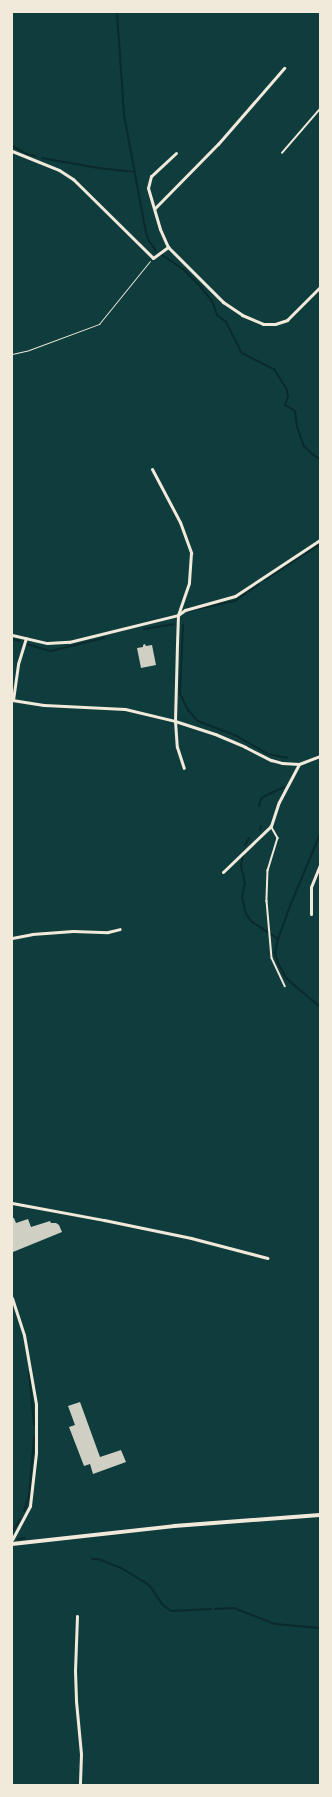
<!DOCTYPE html>
<html>
<head>
<meta charset="utf-8">
<style>
  body { margin:0 }
  #map { position:relative; width:332px; height:1797px; overflow:hidden; background:#0f3d3e; font-family:"Space Grotesk",sans-serif }
  div>[style] { position:absolute }
  .stream>* { height:2px; margin:-1px; padding:0 1px; transform-origin:1px; border-radius:1px; background:#0a2a2b }
  .building>* { inset:0; background:#cfcfc3 }
  .path>* { height:1px; margin:-0.5px; padding:0 0.5px; transform-origin:0.5px; border-radius:0.5px; background:#f1e9da }
  .service>* { height:1.5px; margin:-0.75px; padding:0 0.75px; transform-origin:0.75px; border-radius:0.75px; background:#f1e9da }
  .minor>* { height:3px; margin:-1.5px; padding:0 1.5px; transform-origin:1.5px; border-radius:1.5px; background:#f1e9da }
  .tertiary>* { height:4px; margin:-2px; padding:0 2px; transform-origin:2px; border-radius:2px; background:#f1e9da }
  span { translate:-50% -50%; white-space:nowrap; text-align:center; line-height:1.15; -webkit-text-stroke:3.5px #f1e9da; paint-order:stroke }
  .frame { position:absolute; inset:0; border:13px solid #f1e9da; pointer-events:none }
</style>
</head>
<body>
<div id="map">
  <div class="stream">
    <div style="left:117px;top:12px;width:103px;rotate:86.1deg"></div>
    <div style="left:124px;top:115px;width:120px;rotate:79.4deg"></div>
    <div style="left:146px;top:233px;width:9px;rotate:69deg"></div>
    <div style="left:149px;top:241px;width:12px;rotate:55deg"></div>
    <div style="left:12px;top:146px;width:17px;rotate:28deg"></div>
    <div style="left:27px;top:154px;width:9px;rotate:13deg"></div>
    <div style="left:42px;top:158px;width:57px;rotate:10.1deg"></div>
    <div style="left:98px;top:168px;width:36px;rotate:6deg"></div>
    <div style="left:162px;top:255px;width:25px;rotate:34deg"></div>
    <div style="left:183px;top:269px;width:24px;rotate:45deg"></div>
    <div style="left:200px;top:286px;width:19px;rotate:51deg"></div>
    <div style="left:212px;top:301px;width:15px;rotate:70deg"></div>
    <div style="left:217px;top:315px;width:11px;rotate:38deg"></div>
    <div style="left:226px;top:322px;width:35px;rotate:63deg"></div>
    <div style="left:242px;top:353px;width:36px;rotate:27deg"></div>
    <div style="left:274px;top:369px;width:25px;rotate:58deg"></div>
    <div style="left:287px;top:390px;width:7px;rotate:82deg"></div>
    <div style="left:288px;top:397px;width:9px;rotate:111deg"></div>
    <div style="left:285px;top:405px;width:12px;rotate:31deg"></div>
    <div style="left:295px;top:411px;width:16px;rotate:83deg"></div>
    <div style="left:297px;top:427px;width:20px;rotate:70deg"></div>
    <div style="left:304px;top:446px;width:11px;rotate:45deg"></div>
    <div style="left:312px;top:454px;width:9px;rotate:32deg"></div>
    <div style="left:265px;top:580px;width:66px;rotate:-33.2deg"></div>
    <div style="left:188px;top:611px;width:48px;rotate:-12deg"></div>
    <div style="left:235px;top:601px;width:29px;rotate:-35deg"></div>
    <div style="left:183px;top:625px;width:69px;rotate:92.5deg"></div>
    <div style="left:180px;top:694px;width:18px;rotate:63deg"></div>
    <div style="left:188px;top:710px;width:15px;rotate:48deg"></div>
    <div style="left:198px;top:721px;width:40px;rotate:21deg"></div>
    <div style="left:235px;top:735px;width:38px;rotate:30deg"></div>
    <div style="left:268px;top:754px;width:20px;rotate:11deg"></div>
    <div style="left:144px;top:629px;width:30px;rotate:-9deg"></div>
    <div style="left:12px;top:639px;width:8px;rotate:14deg"></div>
    <div style="left:26px;top:644px;width:26px;rotate:16deg"></div>
    <div style="left:51px;top:651px;width:55px;rotate:-13.8deg"></div>
    <div style="left:259px;top:806px;width:7px;rotate:-74deg"></div>
    <div style="left:261px;top:799px;width:5px;rotate:-37deg"></div>
    <div style="left:265px;top:796px;width:21px;rotate:-25deg"></div>
    <div style="left:260px;top:830px;width:4px;rotate:-76deg"></div>
    <div style="left:320px;top:834px;width:78px;rotate:112.6deg"></div>
    <div style="left:290px;top:906px;width:35px;rotate:110deg"></div>
    <div style="left:278px;top:939px;width:14px;rotate:102deg"></div>
    <div style="left:275px;top:953px;width:10px;rotate:73deg"></div>
    <div style="left:278px;top:963px;width:18px;rotate:61deg"></div>
    <div style="left:287px;top:979px;width:43px;rotate:40.3deg"></div>
    <div style="left:245px;top:845px;width:8px;rotate:-60deg"></div>
    <div style="left:243px;top:855px;width:11px;rotate:100deg"></div>
    <div style="left:241px;top:866px;width:17px;rotate:77deg"></div>
    <div style="left:245px;top:883px;width:14px;rotate:102deg"></div>
    <div style="left:242px;top:897px;width:17px;rotate:77deg"></div>
    <div style="left:246px;top:914px;width:10px;rotate:53deg"></div>
    <div style="left:252px;top:922px;width:31px;rotate:33deg"></div>
    <div style="left:29px;top:1372px;width:53px;rotate:84.6deg"></div>
    <div style="left:24px;top:1511px;width:16px;rotate:-72deg"></div>
    <div style="left:29px;top:1496px;width:59px;rotate:-85.2deg"></div>
    <div style="left:12px;top:1532px;width:15px;rotate:-58deg"></div>
    <div style="left:18px;top:1539px;width:7px;rotate:-8deg"></div>
    <div style="left:92px;top:1559px;width:6px"></div>
    <div style="left:98px;top:1559px;width:25px;rotate:21deg"></div>
    <div style="left:121px;top:1568px;width:26px;rotate:31deg"></div>
    <div style="left:143px;top:1581px;width:9px;rotate:36deg"></div>
    <div style="left:150px;top:1586px;width:23px;rotate:56deg"></div>
    <div style="left:163px;top:1605px;width:10px;rotate:37deg"></div>
    <div style="left:171px;top:1611px;width:40px;rotate:-2.9deg"></div>
    <div style="left:215px;top:1609px;width:19px;rotate:-3deg"></div>
    <div style="left:234px;top:1608px;width:44px;rotate:21.3deg"></div>
    <div style="left:275px;top:1624px;width:45px;rotate:5.1deg"></div>
  </div>
  <div class="building">
    <div style="clip-path:polygon(145px 644px,146px 646px,152px 645px,156px 665px,141px 668px,137px 648px,143px 647px,143px 645px)"></div>
    <div style="clip-path:polygon(12px 1218px,14px 1218px,16px 1223px,28px 1219px,31px 1227px,50px 1221px,51px 1223px,56px 1223px,59px 1225px,62px 1232px,13px 1252px)"></div>
    <div style="clip-path:polygon(80px 1402px,100px 1457px,121px 1450px,126px 1462px,93px 1474px,90px 1464px,84px 1466px,69px 1427px,75px 1425px,68px 1406px)"></div>
  </div>
  <div class="path">
    <div style="left:12px;top:354px;width:17px;rotate:-13deg"></div>
    <div style="left:29px;top:350px;width:75px;rotate:-20.4deg"></div>
    <div style="left:99px;top:324px;width:81px;rotate:-51deg"></div>
  </div>
  <div class="service">
    <div style="left:282px;top:153px;width:58px;rotate:-49.2deg"></div>
    <div style="left:271px;top:826px;width:14px;rotate:60deg"></div>
    <div style="left:278px;top:838px;width:34px;rotate:107deg"></div>
    <div style="left:268px;top:870px;width:31px;rotate:92deg"></div>
    <div style="left:267px;top:901px;width:57px;rotate:85deg"></div>
    <div style="left:272px;top:958px;width:31px;rotate:65deg"></div>
  </div>
  <div class="minor">
    <div style="left:12px;top:151px;width:51px;rotate:22deg"></div>
    <div style="left:59px;top:170px;width:17px;rotate:33deg"></div>
    <div style="left:73px;top:179px;width:112px;rotate:44.6deg"></div>
    <div style="left:153px;top:258px;width:19px;rotate:-36deg"></div>
    <div style="left:176px;top:153px;width:34px;rotate:137deg"></div>
    <div style="left:151px;top:176px;width:12px;rotate:104deg"></div>
    <div style="left:148px;top:188px;width:43px;rotate:73.7deg"></div>
    <div style="left:160px;top:229px;width:20px;rotate:66deg"></div>
    <div style="left:168px;top:247px;width:78px;rotate:45deg"></div>
    <div style="left:223px;top:302px;width:23px;rotate:34deg"></div>
    <div style="left:242px;top:315px;width:23px;rotate:23deg"></div>
    <div style="left:263px;top:324px;width:12px"></div>
    <div style="left:275px;top:324px;width:13px;rotate:-18deg"></div>
    <div style="left:287px;top:320px;width:47px;rotate:-45deg"></div>
    <div style="left:155px;top:208px;width:90px;rotate:-45.5deg"></div>
    <div style="left:218px;top:144px;width:101px;rotate:-49deg"></div>
    <div style="left:152px;top:469px;width:60px;rotate:62.2deg"></div>
    <div style="left:180px;top:522px;width:33px;rotate:70deg"></div>
    <div style="left:191px;top:553px;width:30px;rotate:94deg"></div>
    <div style="left:189px;top:583px;width:34px;rotate:109deg"></div>
    <div style="left:178px;top:615px;width:29px;rotate:92deg"></div>
    <div style="left:177px;top:644px;width:77px;rotate:91.5deg"></div>
    <div style="left:175px;top:721px;width:26px;rotate:86deg"></div>
    <div style="left:177px;top:747px;width:22px;rotate:72deg"></div>
    <div style="left:12px;top:635px;width:36px;rotate:13deg"></div>
    <div style="left:47px;top:643px;width:22px;rotate:-3deg"></div>
    <div style="left:69px;top:642px;width:112px;rotate:-13.9deg"></div>
    <div style="left:178px;top:615px;width:9px;rotate:-36deg"></div>
    <div style="left:185px;top:610px;width:52px;rotate:-15.6deg"></div>
    <div style="left:235px;top:596px;width:102px;rotate:-33.4deg"></div>
    <div style="left:12px;top:700px;width:32px;rotate:9deg"></div>
    <div style="left:44px;top:705px;width:81px;rotate:2.8deg"></div>
    <div style="left:125px;top:709px;width:51px;rotate:13.5deg"></div>
    <div style="left:175px;top:721px;width:42px;rotate:18deg"></div>
    <div style="left:215px;top:734px;width:33px;rotate:23deg"></div>
    <div style="left:245px;top:747px;width:29px;rotate:27deg"></div>
    <div style="left:271px;top:760px;width:11px;rotate:15deg"></div>
    <div style="left:282px;top:763px;width:17px;rotate:3deg"></div>
    <div style="left:299px;top:764px;width:22px;rotate:-21deg"></div>
    <div style="left:13px;top:700px;width:36px;rotate:-82deg"></div>
    <div style="left:18px;top:664px;width:27px;rotate:-73deg"></div>
    <div style="left:223px;top:872px;width:66px;rotate:-43.8deg"></div>
    <div style="left:271px;top:826px;width:25px;rotate:-72deg"></div>
    <div style="left:279px;top:802px;width:43px;rotate:-62.2deg"></div>
    <div style="left:311px;top:914px;width:27px;rotate:-90deg"></div>
    <div style="left:311px;top:887px;width:24px;rotate:-68deg"></div>
    <div style="left:12px;top:938px;width:20px;rotate:-11deg"></div>
    <div style="left:32px;top:934px;width:41px;rotate:-4.2deg"></div>
    <div style="left:73px;top:931px;width:35px;rotate:2deg"></div>
    <div style="left:108px;top:932px;width:12px;rotate:-14deg"></div>
    <div style="left:12px;top:1203px;width:94px;rotate:10.5deg"></div>
    <div style="left:104px;top:1220px;width:89px;rotate:11.7deg"></div>
    <div style="left:191px;top:1238px;width:79px;rotate:14.7deg"></div>
    <div style="left:12px;top:1298px;width:39px;rotate:72deg"></div>
    <div style="left:24px;top:1335px;width:70px;rotate:80.1deg"></div>
    <div style="left:36px;top:1404px;width:49px;rotate:90deg"></div>
    <div style="left:36px;top:1453px;width:53px;rotate:96.5deg"></div>
    <div style="left:30px;top:1506px;width:38px;rotate:118deg"></div>
    <div style="left:77px;top:1616px;width:55px;rotate:92.1deg"></div>
    <div style="left:75px;top:1671px;width:30px;rotate:88deg"></div>
    <div style="left:76px;top:1701px;width:53px;rotate:84.6deg"></div>
    <div style="left:81px;top:1754px;width:31px;rotate:92deg"></div>
  </div>
  <div class="tertiary">
    <div style="left:12px;top:1544px;width:163px;rotate:-6.3deg"></div>
    <div style="left:174px;top:1526px;width:146px;rotate:-4.3deg"></div>
  </div>
  <div class="frame"></div>
</div>
</body>
</html>
